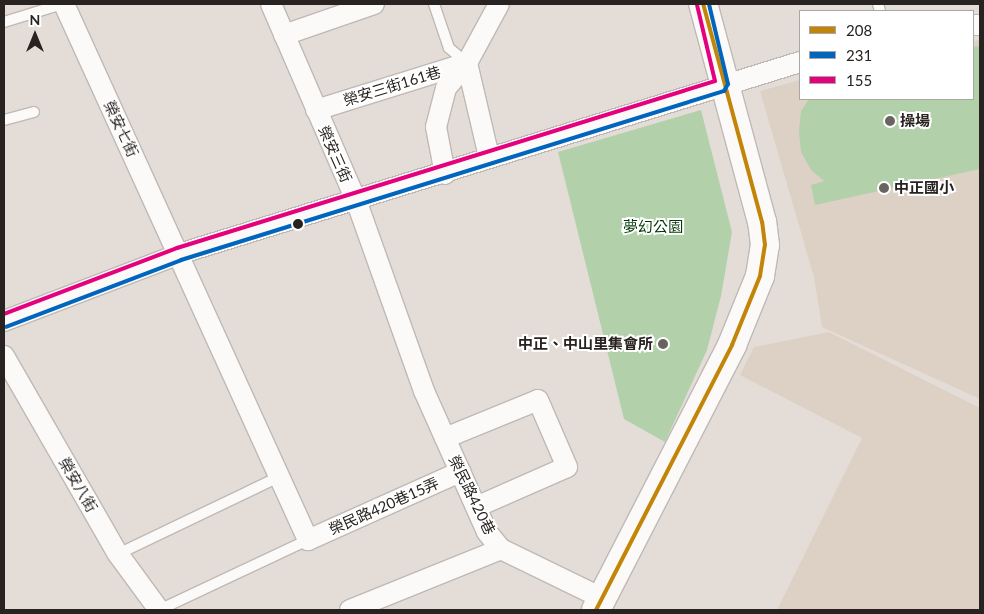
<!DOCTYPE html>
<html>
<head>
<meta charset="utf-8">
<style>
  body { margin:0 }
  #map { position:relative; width:984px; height:614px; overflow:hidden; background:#e4ddd7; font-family:Lato,"Noto Sans TC",sans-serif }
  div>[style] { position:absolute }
  .built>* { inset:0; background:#ddd0c5 }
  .green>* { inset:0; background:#b2d1ab }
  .roads { filter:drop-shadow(1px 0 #bfb9b5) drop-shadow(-1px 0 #bfb9b5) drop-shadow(0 1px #bfb9b5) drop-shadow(0 -1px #bfb9b5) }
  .lane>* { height:10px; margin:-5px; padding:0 5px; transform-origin:5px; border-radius:5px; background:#fbfaf9 }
  .street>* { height:20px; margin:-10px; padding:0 10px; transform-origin:10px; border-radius:10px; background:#fbfaf9 }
  .secondary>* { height:28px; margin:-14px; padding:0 14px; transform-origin:14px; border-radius:14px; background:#fbfaf9 }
  .bus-1>* { height:4px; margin:-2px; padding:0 2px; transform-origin:2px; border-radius:2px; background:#c38508 }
  .bus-2>* { height:4px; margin:-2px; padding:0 2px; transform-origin:2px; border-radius:2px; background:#0065bd }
  .bus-3>* { height:4px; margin:-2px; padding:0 2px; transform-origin:2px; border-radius:2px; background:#e5007d }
  .dots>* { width:14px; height:14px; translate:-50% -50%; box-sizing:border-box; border:2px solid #fff; border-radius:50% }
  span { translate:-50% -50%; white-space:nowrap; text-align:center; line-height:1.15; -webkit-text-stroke:4px #fff; paint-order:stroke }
  .street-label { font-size:15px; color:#282320 }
  .poi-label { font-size:15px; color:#282320; font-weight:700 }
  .left { translate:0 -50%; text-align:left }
  .right { translate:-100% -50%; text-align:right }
  .park-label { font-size:15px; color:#043705 }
  .frame { position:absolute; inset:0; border:5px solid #282320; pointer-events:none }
  .legend { position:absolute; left:799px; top:10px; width:175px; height:90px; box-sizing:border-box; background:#fff; border:1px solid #a9a7a6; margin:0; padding:6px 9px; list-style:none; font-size:15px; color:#282320 }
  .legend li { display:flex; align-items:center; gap:10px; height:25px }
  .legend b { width:25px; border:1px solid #a9a7a6 }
  .north { position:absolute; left:10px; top:10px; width:50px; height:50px; -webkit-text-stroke:4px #fff; paint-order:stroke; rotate:0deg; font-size:14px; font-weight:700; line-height:20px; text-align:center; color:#282320 }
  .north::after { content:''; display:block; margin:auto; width:18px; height:22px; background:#282320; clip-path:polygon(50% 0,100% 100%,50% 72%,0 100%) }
</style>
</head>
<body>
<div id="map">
  <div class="built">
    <div style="clip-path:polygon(980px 40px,980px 399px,822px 327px,814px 277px,760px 91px,800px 80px,800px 99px,973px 99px,973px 41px)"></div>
    <div style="clip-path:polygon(829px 332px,980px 408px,980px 610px,777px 610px,862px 438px,740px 375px,754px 347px)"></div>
  </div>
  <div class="green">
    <div style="clip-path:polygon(980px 46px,980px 169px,815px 205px,811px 185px,824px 181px,811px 170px,801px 152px,799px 131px,801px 111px,809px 99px,973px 99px,973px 47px)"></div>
    <div style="clip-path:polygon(701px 110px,732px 232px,721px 296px,707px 350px,665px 442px,624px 419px,558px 152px)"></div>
  </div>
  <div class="roads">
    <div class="lane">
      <div style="left:434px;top:4px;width:46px;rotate:71.2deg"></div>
      <div style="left:449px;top:48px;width:23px;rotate:40deg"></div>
      <div style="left:878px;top:4px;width:7px;rotate:74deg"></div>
      <div style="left:4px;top:22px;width:61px;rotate:-17.2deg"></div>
      <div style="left:4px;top:120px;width:31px;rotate:-15deg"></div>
      <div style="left:118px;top:554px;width:181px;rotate:-25.6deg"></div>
      <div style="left:159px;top:610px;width:165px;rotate:-25.2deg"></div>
    </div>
    <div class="street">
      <div style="left:64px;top:4px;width:589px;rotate:65.52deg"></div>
      <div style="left:308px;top:540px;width:167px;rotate:-24.1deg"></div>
      <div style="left:271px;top:4px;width:214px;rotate:66.6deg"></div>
      <div style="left:356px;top:200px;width:203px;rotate:70.4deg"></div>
      <div style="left:424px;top:391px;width:154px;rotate:65.9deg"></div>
      <div style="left:487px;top:532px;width:22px;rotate:51deg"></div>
      <div style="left:501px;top:549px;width:112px;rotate:25.9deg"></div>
      <div style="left:973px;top:25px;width:7px"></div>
      <div style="left:284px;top:35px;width:95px;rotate:-19deg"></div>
      <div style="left:467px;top:63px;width:97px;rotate:76.8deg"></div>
      <div style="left:316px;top:110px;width:158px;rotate:-17.3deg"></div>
      <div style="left:445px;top:174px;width:48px;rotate:-100.8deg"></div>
      <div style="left:436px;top:127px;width:40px;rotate:-75.6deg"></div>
      <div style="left:446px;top:88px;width:33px;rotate:-50deg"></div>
      <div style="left:467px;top:63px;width:67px;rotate:-61.5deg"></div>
      <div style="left:4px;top:321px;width:187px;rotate:-20.9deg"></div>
      <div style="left:179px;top:254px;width:650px;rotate:-17.18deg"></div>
      <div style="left:4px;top:356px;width:228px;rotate:60.1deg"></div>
      <div style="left:118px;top:554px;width:69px;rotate:53.8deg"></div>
      <div style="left:445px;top:438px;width:100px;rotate:-22.2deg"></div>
      <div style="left:538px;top:400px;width:73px;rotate:66.6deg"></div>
      <div style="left:567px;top:467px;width:99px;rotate:156.3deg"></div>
      <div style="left:350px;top:610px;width:163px;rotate:-22deg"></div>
    </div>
    <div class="secondary">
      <div style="left:596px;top:610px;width:298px;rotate:-62.8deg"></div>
      <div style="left:732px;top:345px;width:74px;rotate:-67.9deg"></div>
      <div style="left:760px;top:276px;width:31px;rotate:-81deg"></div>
      <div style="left:765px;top:245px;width:23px;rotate:-97deg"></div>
      <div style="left:762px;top:222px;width:226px;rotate:-105.1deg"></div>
    </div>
  </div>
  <div class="bus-1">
    <div style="left:596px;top:610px;width:298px;rotate:-62.8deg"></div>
    <div style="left:732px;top:345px;width:74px;rotate:-67.9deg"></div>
    <div style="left:760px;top:276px;width:31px;rotate:-81deg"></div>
    <div style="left:765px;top:245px;width:23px;rotate:-97deg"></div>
    <div style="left:762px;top:222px;width:226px;rotate:-105.1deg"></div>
  </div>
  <div class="bus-2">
    <div style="left:6px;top:327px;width:187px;rotate:-20.9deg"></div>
    <div style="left:181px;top:260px;width:569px;rotate:-17.29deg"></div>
    <div style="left:724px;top:91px;width:8px;rotate:-60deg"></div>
    <div style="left:728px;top:84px;width:82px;rotate:-103.4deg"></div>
  </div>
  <div class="bus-3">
    <div style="left:4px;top:314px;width:185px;rotate:-20.9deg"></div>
    <div style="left:177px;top:248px;width:563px;rotate:-17.24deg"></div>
    <div style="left:715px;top:81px;width:78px;rotate:-103.3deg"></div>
  </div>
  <div class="dots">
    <div style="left:890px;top:121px;background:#6a6460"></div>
    <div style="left:884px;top:188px;background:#6a6460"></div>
    <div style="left:298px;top:224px;background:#282320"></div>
    <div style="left:663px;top:344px;background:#6a6460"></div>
  </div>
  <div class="street-label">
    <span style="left:392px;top:86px;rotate:-17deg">榮安三街161巷</span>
    <span style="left:121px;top:129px;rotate:65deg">榮安七街</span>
    <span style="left:335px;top:154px;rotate:66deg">榮安三街</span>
    <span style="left:78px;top:485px;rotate:60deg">榮安八街</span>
    <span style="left:472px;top:495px;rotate:64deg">榮民路420巷</span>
    <span style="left:384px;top:506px;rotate:-24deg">榮民路420巷15弄</span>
  </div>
  <div class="poi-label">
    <span class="left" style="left:900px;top:121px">操場</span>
    <span class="left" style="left:894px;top:188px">中正國小</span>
    <span class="right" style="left:653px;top:344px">中正、中山里集會所</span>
  </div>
  <div class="park-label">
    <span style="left:653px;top:227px">夢幻公園</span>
  </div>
  <div class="frame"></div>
  <ul class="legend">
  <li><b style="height:6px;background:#c38508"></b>208</li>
  <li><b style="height:6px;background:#0065bd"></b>231</li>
  <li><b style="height:6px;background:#e5007d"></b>155</li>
  </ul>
  <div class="north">N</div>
</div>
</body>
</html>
